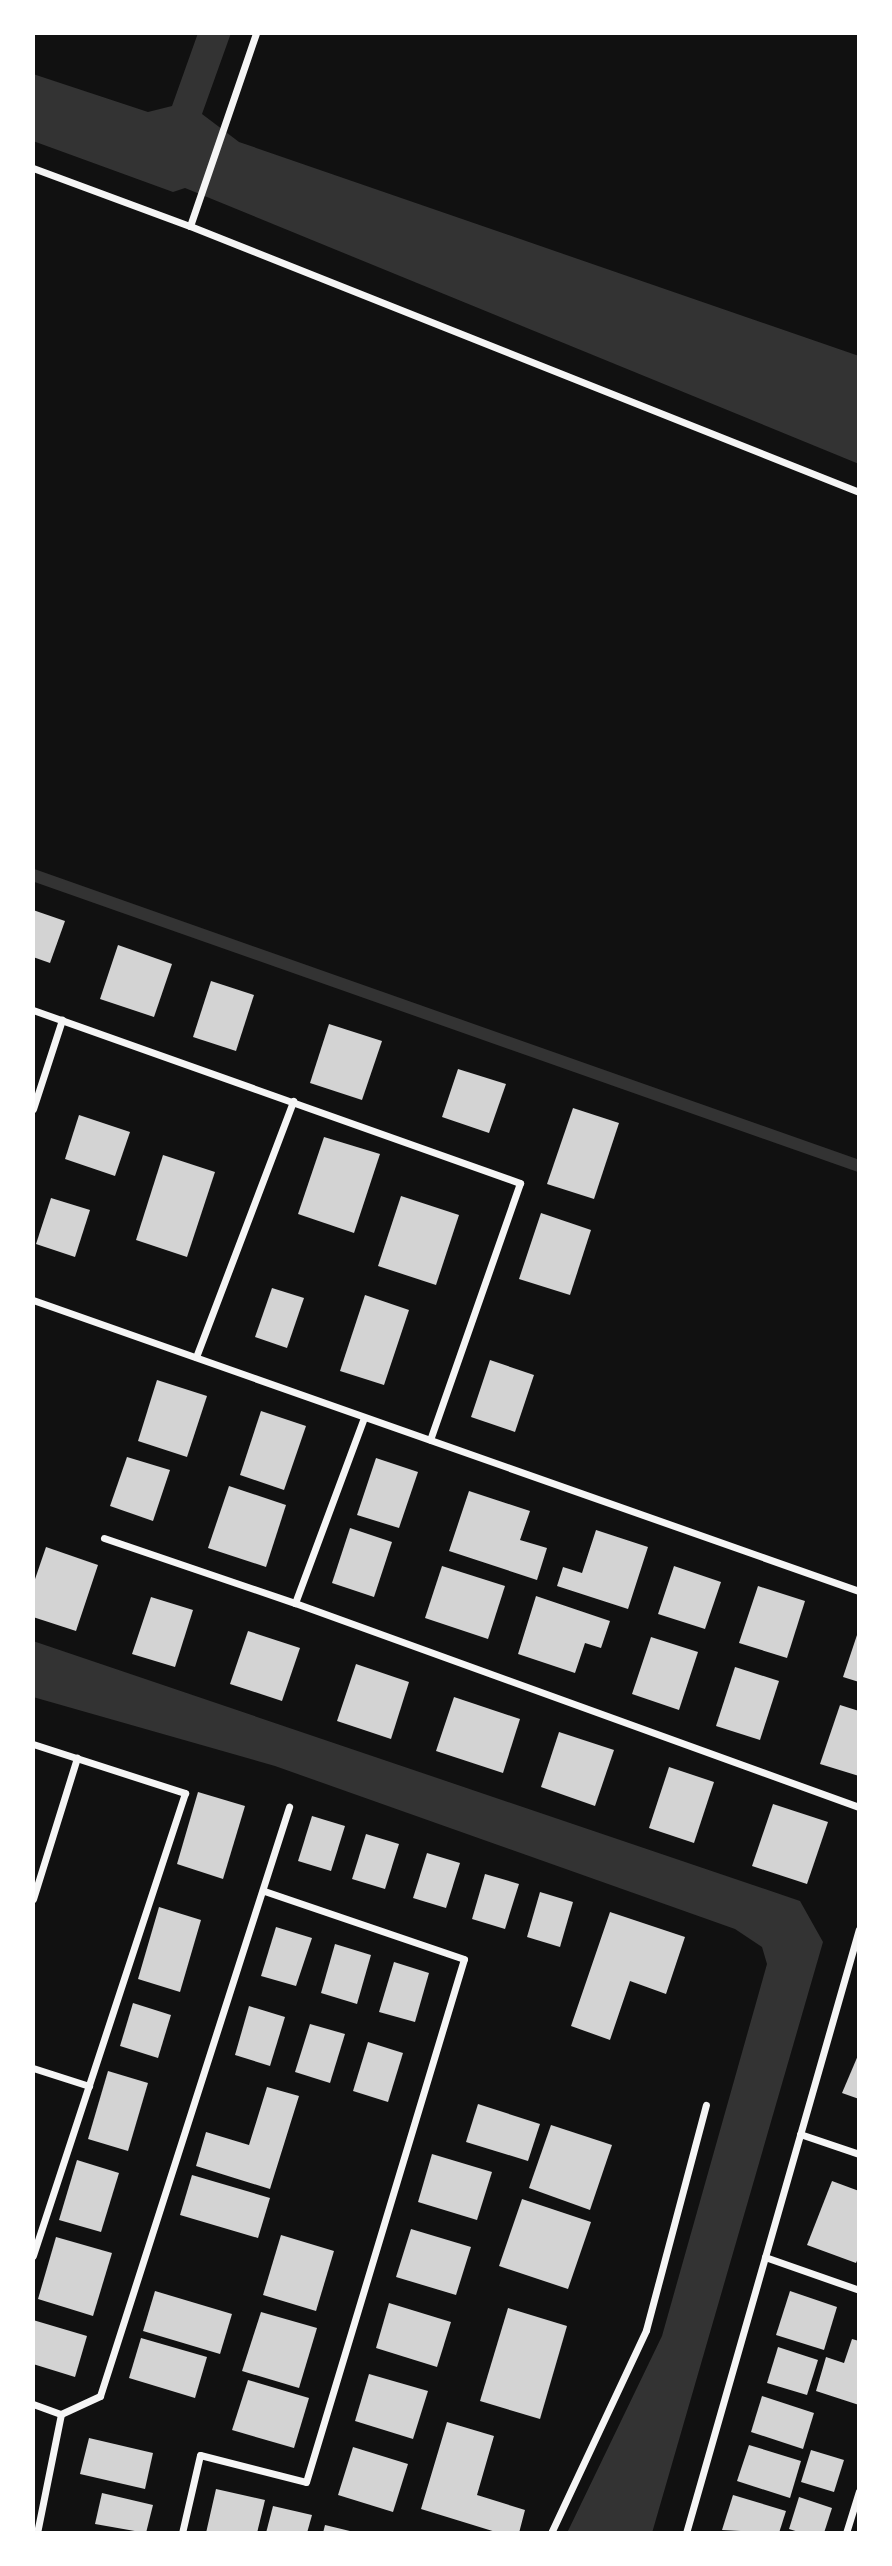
<!DOCTYPE html>
<html>
<head>
<meta charset="utf-8">
<style>
  body { margin:0 }
  #map { position:relative; width:892px; height:2566px; overflow:hidden; background:#111; font-family:"PT Sans Narrow",sans-serif }
  div>[style] { position:absolute }
  .water>* { inset:0; background:#333 }
  .stream>* { height:12px; margin:-6px; padding:0 6px; transform-origin:6px; border-radius:6px; background:#333 }
  .building>* { inset:0; background:#d3d3d3 }
  .minor>* { height:7px; margin:-3.5px; padding:0 3.5px; transform-origin:3.5px; border-radius:3.5px; background:#f5f5f5 }
  span { translate:-50% -50%; white-space:nowrap; text-align:center; line-height:1.15; -webkit-text-stroke:5px #fff; paint-order:stroke }
  .frame { position:absolute; inset:0; border:35px solid #fff; pointer-events:none }
</style>
</head>
<body>
<div id="map">
  <div class="water">
    <div style="clip-path:polygon(198px 33px,231px 33px,202px 114px,239px 142px,859px 356px,859px 464px,185px 188px,173px 192px,33px 141px,33px 74px,148px 112px,172px 106px)"></div>
    <div style="clip-path:polygon(33px 1641px,800px 1901px,823px 1942px,652px 2533px,567px 2533px,662px 2336px,767px 1964px,762px 1947px,735px 1929px,275px 1766px,33px 1697px)"></div>
  </div>
  <div class="stream">
    <div style="left:33px;top:875px;width:876px;rotate:19.41deg"></div>
  </div>
  <div class="building">
    <div style="clip-path:polygon(33px 910px,65px 921px,50px 963px,33px 957px)"></div>
    <div style="clip-path:polygon(118px 945px,172px 964px,154px 1017px,100px 999px)"></div>
    <div style="clip-path:polygon(211px 981px,254px 995px,236px 1051px,193px 1037px)"></div>
    <div style="clip-path:polygon(329px 1024px,382px 1041px,362px 1100px,310px 1083px)"></div>
    <div style="clip-path:polygon(458px 1069px,506px 1084px,489px 1133px,442px 1117px)"></div>
    <div style="clip-path:polygon(573px 1108px,619px 1123px,594px 1199px,547px 1184px)"></div>
    <div style="clip-path:polygon(79px 1115px,130px 1132px,115px 1176px,65px 1159px)"></div>
    <div style="clip-path:polygon(324px 1137px,380px 1154px,354px 1233px,298px 1214px)"></div>
    <div style="clip-path:polygon(163px 1155px,215px 1172px,187px 1257px,136px 1240px)"></div>
    <div style="clip-path:polygon(401px 1196px,459px 1215px,436px 1285px,378px 1266px)"></div>
    <div style="clip-path:polygon(51px 1198px,90px 1210px,75px 1257px,36px 1244px)"></div>
    <div style="clip-path:polygon(541px 1213px,591px 1230px,570px 1295px,519px 1279px)"></div>
    <div style="clip-path:polygon(272px 1288px,304px 1298px,287px 1348px,255px 1337px)"></div>
    <div style="clip-path:polygon(365px 1295px,409px 1310px,384px 1385px,340px 1371px)"></div>
    <div style="clip-path:polygon(490px 1360px,534px 1375px,515px 1432px,471px 1417px)"></div>
    <div style="clip-path:polygon(157px 1380px,207px 1396px,187px 1457px,138px 1441px)"></div>
    <div style="clip-path:polygon(261px 1411px,306px 1426px,284px 1490px,240px 1475px)"></div>
    <div style="clip-path:polygon(127px 1457px,170px 1470px,153px 1521px,110px 1506px)"></div>
    <div style="clip-path:polygon(376px 1458px,418px 1472px,399px 1528px,357px 1515px)"></div>
    <div style="clip-path:polygon(229px 1486px,286px 1505px,266px 1567px,208px 1548px)"></div>
    <div style="clip-path:polygon(469px 1491px,530px 1511px,520px 1540px,547px 1548px,537px 1580px,449px 1551px)"></div>
    <div style="clip-path:polygon(350px 1528px,392px 1542px,374px 1597px,332px 1583px)"></div>
    <div style="clip-path:polygon(596px 1530px,648px 1547px,628px 1609px,557px 1586px,563px 1567px,582px 1573px)"></div>
    <div style="clip-path:polygon(46px 1547px,98px 1565px,76px 1631px,33px 1617px,33px 1585px)"></div>
    <div style="clip-path:polygon(442px 1566px,505px 1586px,488px 1639px,425px 1618px)"></div>
    <div style="clip-path:polygon(674px 1566px,721px 1582px,705px 1629px,658px 1614px)"></div>
    <div style="clip-path:polygon(758px 1586px,805px 1601px,787px 1658px,739px 1643px)"></div>
    <div style="clip-path:polygon(536px 1596px,610px 1621px,601px 1648px,585px 1643px,575px 1673px,518px 1654px)"></div>
    <div style="clip-path:polygon(151px 1597px,193px 1610px,175px 1667px,132px 1654px)"></div>
    <div style="clip-path:polygon(248px 1631px,300px 1648px,282px 1701px,230px 1684px)"></div>
    <div style="clip-path:polygon(858px 1632px,859px 1632px,859px 1682px,843px 1677px)"></div>
    <div style="clip-path:polygon(651px 1637px,698px 1652px,679px 1710px,632px 1694px)"></div>
    <div style="clip-path:polygon(356px 1664px,409px 1682px,391px 1739px,337px 1721px)"></div>
    <div style="clip-path:polygon(735px 1667px,779px 1681px,760px 1740px,716px 1726px)"></div>
    <div style="clip-path:polygon(454px 1697px,520px 1719px,503px 1773px,436px 1751px)"></div>
    <div style="clip-path:polygon(840px 1705px,859px 1711px,859px 1776px,820px 1764px)"></div>
    <div style="clip-path:polygon(559px 1732px,614px 1750px,595px 1806px,541px 1787px)"></div>
    <div style="clip-path:polygon(669px 1767px,714px 1782px,694px 1843px,649px 1828px)"></div>
    <div style="clip-path:polygon(198px 1792px,245px 1806px,223px 1879px,177px 1864px)"></div>
    <div style="clip-path:polygon(773px 1804px,828px 1822px,807px 1884px,752px 1866px)"></div>
    <div style="clip-path:polygon(312px 1816px,345px 1826px,331px 1871px,298px 1861px)"></div>
    <div style="clip-path:polygon(366px 1834px,399px 1844px,385px 1889px,352px 1879px)"></div>
    <div style="clip-path:polygon(427px 1853px,460px 1863px,446px 1908px,413px 1898px)"></div>
    <div style="clip-path:polygon(485px 1874px,519px 1884px,505px 1929px,472px 1919px)"></div>
    <div style="clip-path:polygon(540px 1892px,573px 1902px,560px 1947px,527px 1937px)"></div>
    <div style="clip-path:polygon(159px 1907px,201px 1920px,180px 1992px,138px 1979px)"></div>
    <div style="clip-path:polygon(610px 1912px,685px 1937px,666px 1994px,630px 1981px,610px 2040px,571px 2026px)"></div>
    <div style="clip-path:polygon(276px 1927px,312px 1938px,296px 1986px,261px 1976px)"></div>
    <div style="clip-path:polygon(335px 1944px,371px 1955px,357px 2004px,321px 1993px)"></div>
    <div style="clip-path:polygon(394px 1962px,429px 1973px,415px 2022px,379px 2012px)"></div>
    <div style="clip-path:polygon(133px 2003px,171px 2015px,158px 2058px,120px 2046px)"></div>
    <div style="clip-path:polygon(249px 2006px,285px 2017px,270px 2066px,235px 2055px)"></div>
    <div style="clip-path:polygon(310px 2024px,345px 2034px,330px 2083px,295px 2072px)"></div>
    <div style="clip-path:polygon(368px 2042px,403px 2053px,388px 2102px,353px 2091px)"></div>
    <div style="clip-path:polygon(859px 2053px,859px 2099px,842px 2093px)"></div>
    <div style="clip-path:polygon(108px 2071px,148px 2083px,128px 2151px,88px 2139px)"></div>
    <div style="clip-path:polygon(267px 2087px,299px 2096px,270px 2189px,196px 2166px,206px 2132px,249px 2145px)"></div>
    <div style="clip-path:polygon(478px 2104px,540px 2124px,528px 2161px,466px 2142px)"></div>
    <div style="clip-path:polygon(551px 2125px,612px 2145px,590px 2210px,529px 2188px)"></div>
    <div style="clip-path:polygon(432px 2154px,492px 2172px,477px 2220px,418px 2202px)"></div>
    <div style="clip-path:polygon(77px 2160px,119px 2173px,101px 2232px,59px 2220px)"></div>
    <div style="clip-path:polygon(192px 2175px,270px 2198px,258px 2238px,180px 2215px)"></div>
    <div style="clip-path:polygon(832px 2181px,859px 2191px,859px 2256px,856px 2263px,807px 2245px)"></div>
    <div style="clip-path:polygon(522px 2199px,591px 2222px,568px 2289px,499px 2266px)"></div>
    <div style="clip-path:polygon(411px 2229px,471px 2247px,456px 2295px,396px 2277px)"></div>
    <div style="clip-path:polygon(281px 2235px,334px 2251px,316px 2311px,263px 2295px)"></div>
    <div style="clip-path:polygon(56px 2237px,112px 2253px,93px 2316px,38px 2299px)"></div>
    <div style="clip-path:polygon(155px 2291px,232px 2314px,220px 2354px,143px 2331px)"></div>
    <div style="clip-path:polygon(790px 2291px,837px 2307px,824px 2350px,776px 2335px)"></div>
    <div style="clip-path:polygon(389px 2303px,451px 2322px,437px 2367px,376px 2348px)"></div>
    <div style="clip-path:polygon(508px 2308px,567px 2326px,540px 2419px,480px 2401px)"></div>
    <div style="clip-path:polygon(261px 2312px,317px 2328px,299px 2388px,242px 2371px)"></div>
    <div style="clip-path:polygon(33px 2320px,87px 2336px,75px 2377px,33px 2364px)"></div>
    <div style="clip-path:polygon(141px 2338px,207px 2357px,195px 2398px,129px 2378px)"></div>
    <div style="clip-path:polygon(852px 2339px,859px 2341px,859px 2405px,816px 2391px,826px 2357px,844px 2363px)"></div>
    <div style="clip-path:polygon(778px 2347px,818px 2360px,807px 2395px,767px 2383px)"></div>
    <div style="clip-path:polygon(369px 2374px,428px 2391px,413px 2439px,355px 2421px)"></div>
    <div style="clip-path:polygon(248px 2380px,309px 2398px,294px 2448px,232px 2430px)"></div>
    <div style="clip-path:polygon(762px 2396px,814px 2413px,803px 2449px,751px 2432px)"></div>
    <div style="clip-path:polygon(447px 2422px,494px 2436px,477px 2495px,525px 2510px,519px 2533px,499px 2533px,421px 2509px)"></div>
    <div style="clip-path:polygon(89px 2438px,153px 2453px,145px 2489px,80px 2474px)"></div>
    <div style="clip-path:polygon(749px 2445px,801px 2461px,790px 2498px,737px 2481px)"></div>
    <div style="clip-path:polygon(353px 2447px,408px 2464px,393px 2512px,338px 2495px)"></div>
    <div style="clip-path:polygon(811px 2450px,844px 2460px,834px 2492px,801px 2482px)"></div>
    <div style="clip-path:polygon(216px 2489px,265px 2500px,257px 2533px,206px 2533px)"></div>
    <div style="clip-path:polygon(102px 2493px,153px 2505px,146px 2533px,95px 2524px)"></div>
    <div style="clip-path:polygon(733px 2495px,786px 2511px,779px 2533px,722px 2530px)"></div>
    <div style="clip-path:polygon(799px 2497px,832px 2508px,824px 2533px,802px 2533px,789px 2529px)"></div>
    <div style="clip-path:polygon(273px 2506px,312px 2515px,307px 2533px,266px 2533px)"></div>
    <div style="clip-path:polygon(325px 2525px,354px 2532px,353px 2533px,323px 2533px)"></div>
  </div>
  <div class="minor">
    <div style="left:33px;top:168px;width:167px;rotate:20.3deg"></div>
    <div style="left:190px;top:226px;width:720px;rotate:21.68deg"></div>
    <div style="left:190px;top:226px;width:204px;rotate:-71.1deg"></div>
    <div style="left:33px;top:1010px;width:517px;rotate:19.56deg"></div>
    <div style="left:520px;top:1183px;width:272px;rotate:109.3deg"></div>
    <div style="left:33px;top:1109px;width:94px;rotate:-72deg"></div>
    <div style="left:33px;top:1300px;width:876px;rotate:19.41deg"></div>
    <div style="left:196px;top:1357px;width:274px;rotate:-69.2deg"></div>
    <div style="left:104px;top:1538px;width:202px;rotate:18.8deg"></div>
    <div style="left:295px;top:1603px;width:600px;rotate:19.89deg"></div>
    <div style="left:295px;top:1603px;width:198px;rotate:-69.6deg"></div>
    <div style="left:33px;top:1744px;width:160px;rotate:17.9deg"></div>
    <div style="left:185px;top:1793px;width:487px;rotate:108.2deg"></div>
    <div style="left:33px;top:1899px;width:148px;rotate:-72.7deg"></div>
    <div style="left:33px;top:2068px;width:59px;rotate:17.8deg"></div>
    <div style="left:800px;top:2134px;width:62px;rotate:18.7deg"></div>
    <div style="left:765px;top:2257px;width:100px;rotate:19.3deg"></div>
    <div style="left:33px;top:2404px;width:30px;rotate:20deg"></div>
    <div style="left:37px;top:2533px;width:121px;rotate:-78.6deg"></div>
    <div style="left:61px;top:2414px;width:43px;rotate:-24.8deg"></div>
    <div style="left:100px;top:2396px;width:619px;rotate:-72.21deg"></div>
    <div style="left:182px;top:2533px;width:80px;rotate:-77deg"></div>
    <div style="left:200px;top:2455px;width:109px;rotate:14.3deg"></div>
    <div style="left:306px;top:2482px;width:546px;rotate:-73.19deg"></div>
    <div style="left:464px;top:1959px;width:211px;rotate:-161.2deg"></div>
    <div style="left:551px;top:2533px;width:224px;rotate:-64.9deg"></div>
    <div style="left:646px;top:2330px;width:233px;rotate:-75.1deg"></div>
    <div style="left:686px;top:2533px;width:628px;rotate:-74.02deg"></div>
    <div style="left:846px;top:2533px;width:44px;rotate:-72.8deg"></div>
  </div>
  <div class="frame"></div>
</div>
</body>
</html>
